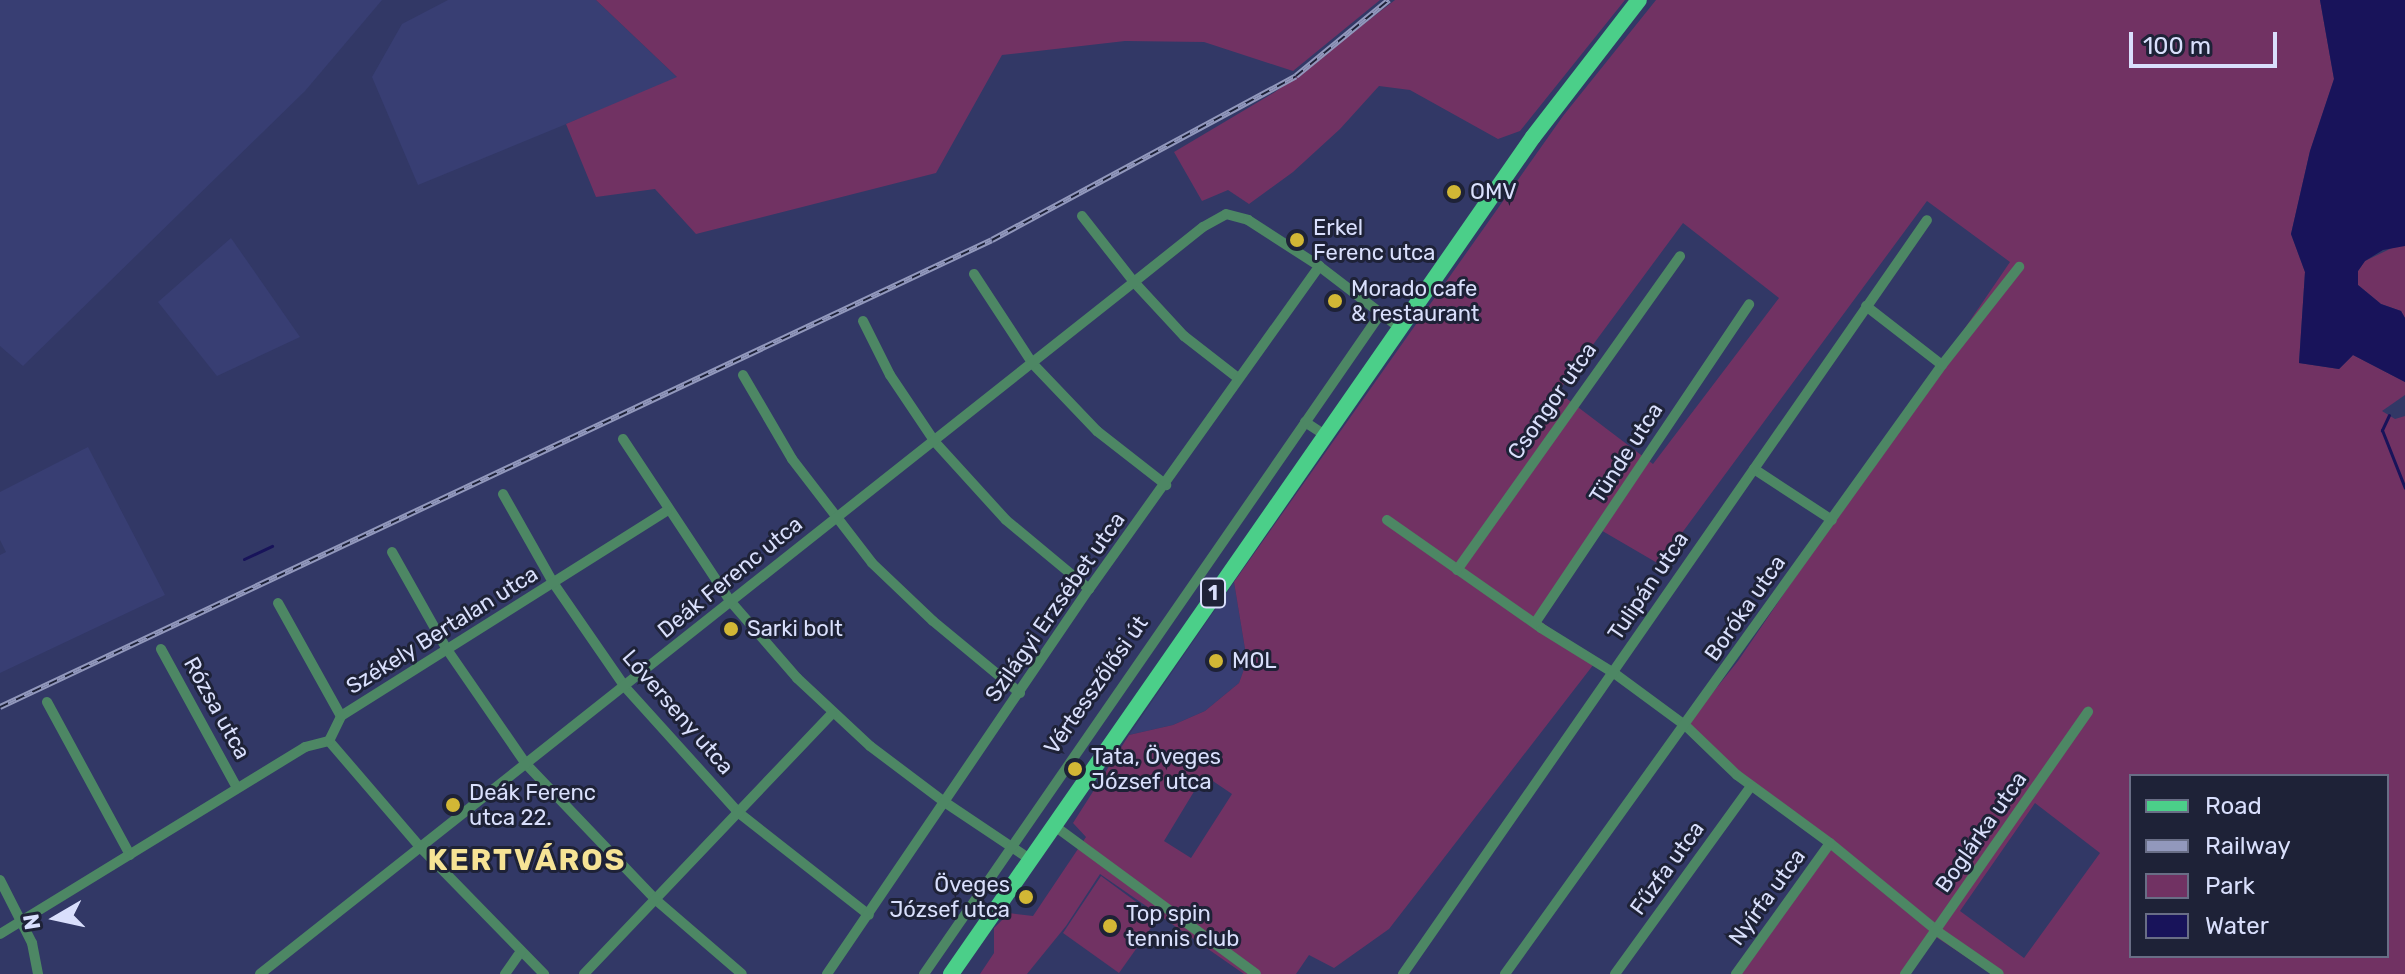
<!DOCTYPE html>
<html>
<head>
<meta charset="utf-8">
<style>
  body { margin:0 }
  #map { position:relative; width:2405px; height:974px; overflow:hidden; background:#323866; font-family:Rubik,sans-serif }
  div>[style] { position:absolute }
  .built>* { inset:0; background:#383e73 }
  .green>* { inset:0; background:#713263 }
  .water>* { inset:0; background:#18135a }
  .stream>* { height:3px; margin:-1.5px; padding:0 1.5px; transform-origin:1.5px; border-radius:1.5px; background:#18135a }
  .minor>* { height:10px; margin:-5px; padding:0 5px; transform-origin:5px; border-radius:5px; background:#4d8764 }
  .primary>* { height:16px; margin:-8px; padding:0 8px; transform-origin:8px; border-radius:8px; background:#4bcf89 }
  .rail>* { height:6px; margin-top:-3px; transform-origin:0; background:repeating-linear-gradient(90deg,#1e2237 0 9px,#9298bc 0 18px); box-sizing:border-box; border-block:2px solid #9298bc }
  .dots>* { width:22px; height:22px; translate:-50% -50%; box-sizing:border-box; border:4px solid #1e2237; border-radius:50% }
  span { translate:-50% -50%; white-space:nowrap; text-align:center; line-height:1.15; -webkit-text-stroke:6px #1e2237; paint-order:stroke }
  .shield-label span { padding:2px 6px; background:#1e2237; border:2px solid; border-radius:6px; -webkit-text-stroke-width:0 }
  .shield-label { font-size:20px; color:#d9dffc; font-weight:700 }
  .poi-label { font-size:22px; color:#d9dffc }
  .left { translate:0 -50%; text-align:left }
  .right { translate:-100% -50%; text-align:right }
  .street-label { font-size:22px; color:#d9dffc }
  .district-label { font-size:30px; color:#f6e395; font-weight:700; letter-spacing:2px }
  .legend { position:absolute; left:2129px; top:774px; width:260px; height:184px; box-sizing:border-box; background:#1e2237; border:2px solid #696e86; margin:0; padding:10px 14px; list-style:none; font-size:24px; color:#d9dffc }
  .legend li { display:flex; align-items:center; gap:16px; height:40px }
  .legend b { width:40px; border:2px solid #696e86 }
  .north { position:absolute; left:16px; top:878px; width:80px; height:80px; -webkit-text-stroke:6px #1e2237; paint-order:stroke; rotate:261deg; font-size:22px; font-weight:700; line-height:32px; text-align:center; color:#d9dffc }
  .north::after { content:''; display:block; margin:auto; width:28px; height:36px; background:#d9dffc; clip-path:polygon(50% 0,100% 100%,50% 72%,0 100%) }
  .scale { position:absolute; left:2129px; top:32px; width:148px; height:36px; box-sizing:border-box; border:4px solid #d9dffc; border-top:0; padding-left:10px; font-size:24px; line-height:28px; white-space:nowrap; color:#d9dffc; -webkit-text-stroke:6px #1e2237; paint-order:stroke }
</style>
</head>
<body>
<div id="map">
  <div class="built">
    <div style="clip-path:polygon(0 0,382px 0,305px 91px,23px 366px,0 346px)"></div>
    <div style="clip-path:polygon(448px 0,596px 0,678px 78px,418px 185px,372px 77px,402px 24px)"></div>
    <div style="clip-path:polygon(231px 238px,300px 337px,217px 376px,158px 302px)"></div>
    <div style="clip-path:polygon(88px 447px,165px 595px,0 673px,0 555px,6px 552px,0 540px,0 492px)"></div>
    <div style="clip-path:polygon(1234px 582px,1247px 661px,1239px 683px,1205px 711px,1173px 725px,1129px 735px)"></div>
  </div>
  <div class="green">
    <div style="clip-path:polygon(596px 0,1380px 0,1293px 71px,1204px 42px,1125px 41px,1002px 55px,936px 173px,696px 234px,655px 189px,596px 197px,566px 124px,677px 77px)"></div>
    <div style="clip-path:polygon(1395px 0,1625px 0,1520px 131px,1498px 139px,1410px 90px,1379px 86px,1340px 129px,1293px 172px,1249px 204px,1228px 190px,1202px 201px,1174px 152px,1275px 92px)"></div>
    <div style="clip-path:polygon(evenodd,1656px 0,2320px 0,2334px 79px,2310px 151px,2291px 234px,2305px 272px,2299px 363px,2339px 369px,2353px 355px,2405px 382px,2405px 395px,2382px 411px,2395px 419px,2405px 416px,2405px 974px,1992px 974px,1936px 937px,1909px 974px,1737px 974px,1830px 843px,1737px 775px,1686px 726px,1738px 661px,2010px 262px,1927px 201px,1659px 564px,1599px 529px,1534px 617px,1597px 660px,1389px 929px,1334px 968px,1309px 955px,1296px 974px,1244px 974px,1100px 874px,1066px 926px,1027px 974px,980px 974px,994px 953px,994px 928px,1009px 913px,1033px 916px,1086px 837px,1073px 823px,1129px 735px,1173px 725px,1205px 711px,1239px 683px,1247px 661px,1234px 582px,1563px 116px,1656px 0,1683px 223px,1779px 298px,1653px 464px,1558px 392px,1683px 223px,1656px 0,1204px 775px,1232px 794px,1191px 858px,1164px 841px,1204px 775px,1656px 0,2131px 776px,2387px 776px,2387px 956px,2131px 956px,2131px 776px,1656px 0,2035px 803px,2100px 853px,2024px 958px,1960px 911px,2035px 803px)"></div>
    <div style="clip-path:polygon(2396px 246px,2405px 246px,2405px 318px,2401px 311px,2381px 304px,2358px 285px,2358px 271px,2365px 261px)"></div>
    <div style="clip-path:polygon(1101px 876px,1158px 918px,1119px 973px,1063px 933px)"></div>
  </div>
  <div class="water">
    <div style="clip-path:polygon(2320px 0,2405px 0,2405px 246px,2383px 250px,2365px 261px,2358px 271px,2358px 285px,2381px 304px,2401px 311px,2405px 318px,2405px 382px,2353px 355px,2339px 369px,2299px 363px,2305px 272px,2291px 234px,2310px 151px,2334px 79px)"></div>
  </div>
  <div class="stream">
    <div style="left:2389px;top:415px;width:17px;rotate:115deg"></div>
    <div style="left:2382px;top:430px;width:62px;rotate:68.4deg"></div>
    <div style="left:244px;top:559px;width:31px;rotate:-25deg"></div>
  </div>
  <div class="minor">
    <div style="left:1082px;top:216px;width:84px;rotate:51.8deg"></div>
    <div style="left:1134px;top:282px;width:74px;rotate:47.2deg"></div>
    <div style="left:1184px;top:336px;width:68px;rotate:37.9deg"></div>
    <div style="left:974px;top:274px;width:108px;rotate:56.8deg"></div>
    <div style="left:1033px;top:364px;width:93px;rotate:46.3deg"></div>
    <div style="left:1097px;top:431px;width:88px;rotate:38deg"></div>
    <div style="left:1866px;top:306px;width:96px;rotate:37.8deg"></div>
    <div style="left:863px;top:321px;width:60px;rotate:63.4deg"></div>
    <div style="left:890px;top:375px;width:81px;rotate:56.1deg"></div>
    <div style="left:935px;top:442px;width:105px;rotate:47.7deg"></div>
    <div style="left:1006px;top:520px;width:108px;rotate:39.7deg"></div>
    <div style="left:743px;top:375px;width:97px;rotate:59.7deg"></div>
    <div style="left:792px;top:459px;width:131px;rotate:52.4deg"></div>
    <div style="left:872px;top:563px;width:84px;rotate:43.6deg"></div>
    <div style="left:933px;top:621px;width:113px;rotate:39.6deg"></div>
    <div style="left:1305px;top:422px;width:24px;rotate:33deg"></div>
    <div style="left:623px;top:439px;width:196px;rotate:56.5deg"></div>
    <div style="left:731px;top:602px;width:101px;rotate:49deg"></div>
    <div style="left:797px;top:678px;width:100px;rotate:43deg"></div>
    <div style="left:870px;top:746px;width:91px;rotate:37deg"></div>
    <div style="left:943px;top:801px;width:106px;rotate:33.8deg"></div>
    <div style="left:1754px;top:469px;width:93px;rotate:33.2deg"></div>
    <div style="left:503px;top:494px;width:103px;rotate:60.5deg"></div>
    <div style="left:554px;top:584px;width:125px;rotate:55.4deg"></div>
    <div style="left:625px;top:687px;width:170px;rotate:47.9deg"></div>
    <div style="left:739px;top:813px;width:165px;rotate:38.1deg"></div>
    <div style="left:1387px;top:520px;width:188px;rotate:35deg"></div>
    <div style="left:1541px;top:628px;width:86px;rotate:31.7deg"></div>
    <div style="left:1614px;top:673px;width:89px;rotate:36.4deg"></div>
    <div style="left:1686px;top:726px;width:71px;rotate:43.9deg"></div>
    <div style="left:1737px;top:775px;width:115px;rotate:36.2deg"></div>
    <div style="left:1830px;top:843px;width:139px;rotate:39.4deg"></div>
    <div style="left:1937px;top:931px;width:75px;rotate:34.7deg"></div>
    <div style="left:392px;top:552px;width:110px;rotate:60.6deg"></div>
    <div style="left:446px;top:648px;width:141px;rotate:55.4deg"></div>
    <div style="left:526px;top:764px;width:188px;rotate:46.3deg"></div>
    <div style="left:656px;top:900px;width:113px;rotate:40.7deg"></div>
    <div style="left:1457px;top:570px;width:385px;rotate:-54.6deg"></div>
    <div style="left:278px;top:603px;width:129px;rotate:60.9deg"></div>
    <div style="left:1535px;top:623px;width:384px;rotate:-56.1deg"></div>
    <div style="left:161px;top:649px;width:158px;rotate:61.3deg"></div>
    <div style="left:47px;top:702px;width:174px;rotate:61.5deg"></div>
    <div style="left:329px;top:741px;width:143px;rotate:49.3deg"></div>
    <div style="left:422px;top:849px;width:175px;rotate:45.7deg"></div>
    <div style="left:1056px;top:827px;width:248px;rotate:36.3deg"></div>
    <div style="left:0;top:880px;width:71px;rotate:63.1deg"></div>
    <div style="left:32px;top:943px;width:32px;rotate:79deg"></div>
    <div style="left:0;top:934px;width:358px;rotate:-31.5deg"></div>
    <div style="left:305px;top:747px;width:25px;rotate:-14deg"></div>
    <div style="left:329px;top:741px;width:28px;rotate:-64deg"></div>
    <div style="left:341px;top:716px;width:385px;rotate:-32.2deg"></div>
    <div style="left:260px;top:974px;width:1115px;rotate:-38.37deg"></div>
    <div style="left:1134px;top:282px;width:88px;rotate:-38.6deg"></div>
    <div style="left:1203px;top:227px;width:26px;rotate:-29deg"></div>
    <div style="left:1226px;top:214px;width:23px;rotate:15deg"></div>
    <div style="left:1248px;top:220px;width:85px;rotate:32.9deg"></div>
    <div style="left:1319px;top:266px;width:102px;rotate:37.4deg"></div>
    <div style="left:505px;top:974px;width:28px;rotate:-55deg"></div>
    <div style="left:584px;top:974px;width:359px;rotate:-46.4deg"></div>
    <div style="left:827px;top:974px;width:466px;rotate:-55.8deg"></div>
    <div style="left:1089px;top:589px;width:397px;rotate:-54.5deg"></div>
    <div style="left:924px;top:974px;width:804px;rotate:-55.34deg"></div>
    <div style="left:1403px;top:974px;width:918px;rotate:-55.2deg"></div>
    <div style="left:1505px;top:974px;width:750px;rotate:-54.34deg"></div>
    <div style="left:1942px;top:365px;width:125px;rotate:-51.8deg"></div>
    <div style="left:1615px;top:974px;width:232px;rotate:-54.1deg"></div>
    <div style="left:1736px;top:974px;width:161px;rotate:-54.3deg"></div>
    <div style="left:1905px;top:974px;width:320px;rotate:-55.1deg"></div>
  </div>
  <div class="primary">
    <div style="left:951px;top:974px;width:1019px;rotate:-55.19deg"></div>
    <div style="left:1533px;top:137px;width:173px;rotate:-52.3deg"></div>
  </div>
  <div class="rail">
    <div style="left:0;top:707px;width:1096px;rotate:-25.21deg"></div>
    <div style="left:992px;top:240px;width:345px;rotate:-28.3deg"></div>
    <div style="left:1296px;top:76px;width:120px;rotate:-39.3deg"></div>
  </div>
  <div class="dots">
    <div style="left:1454px;top:192px;background:#d2b735"></div>
    <div style="left:1297px;top:240px;background:#d2b735"></div>
    <div style="left:1335px;top:301px;background:#d2b735"></div>
    <div style="left:731px;top:629px;background:#d2b735"></div>
    <div style="left:1216px;top:661px;background:#d2b735"></div>
    <div style="left:1075px;top:769px;background:#d2b735"></div>
    <div style="left:453px;top:805px;background:#d2b735"></div>
    <div style="left:1026px;top:897px;background:#d2b735"></div>
    <div style="left:1110px;top:926px;background:#d2b735"></div>
  </div>
  <div class="shield-label">
    <span style="left:1213px;top:593px">1</span>
  </div>
  <div class="poi-label">
    <span class="left" style="left:1470px;top:192px">OMV</span>
    <span class="left" style="left:1313px;top:240px">Erkel<br>Ferenc utca</span>
    <span class="left" style="left:1351px;top:301px">Morado cafe<br>&amp; restaurant</span>
    <span class="left" style="left:747px;top:629px">Sarki bolt</span>
    <span class="left" style="left:1232px;top:661px">MOL</span>
    <span class="left" style="left:1091px;top:769px">Tata, Öveges<br>József utca</span>
    <span class="left" style="left:469px;top:805px">Deák Ferenc<br>utca 22.</span>
    <span class="right" style="left:1010px;top:897px">Öveges<br>József utca</span>
    <span class="left" style="left:1126px;top:926px">Top spin<br>tennis club</span>
  </div>
  <div class="street-label">
    <span style="left:1552px;top:401px;rotate:-55deg">Csongor utca</span>
    <span style="left:1626px;top:453px;rotate:-57deg">Tünde utca</span>
    <span style="left:730px;top:577px;rotate:-39deg">Deák Ferenc utca</span>
    <span style="left:1648px;top:586px;rotate:-56deg">Tulipán utca</span>
    <span style="left:1055px;top:607px;rotate:-55deg">Szilágyi Erzsébet utca</span>
    <span style="left:1745px;top:608px;rotate:-55deg">Boróka utca</span>
    <span style="left:442px;top:630px;rotate:-32deg">Székely Bertalan utca</span>
    <span style="left:1096px;top:685px;rotate:-55deg">Vértesszőlősi út</span>
    <span style="left:217px;top:708px;rotate:61deg">Rózsa utca</span>
    <span style="left:678px;top:712px;rotate:49deg">Lóverseny utca</span>
    <span style="left:1981px;top:832px;rotate:-55deg">Boglárka utca</span>
    <span style="left:1667px;top:868px;rotate:-54deg">Fűzfa utca</span>
    <span style="left:1767px;top:897px;rotate:-54deg">Nyírfa utca</span>
  </div>
  <div class="district-label">
    <span style="left:527px;top:860px">KERTVÁROS</span>
  </div>
  <ul class="legend">
  <li><b style="height:10px;background:#4bcf89"></b>Road</li>
  <li><b style="height:10px;background:#9298bc"></b>Railway</li>
  <li><b style="height:22px;background:#713263"></b>Park</li>
  <li><b style="height:22px;background:#18135a"></b>Water</li>
  </ul>
  <div class="north">N</div>
  <div class="scale">100 m</div>
</div>
</body>
</html>
